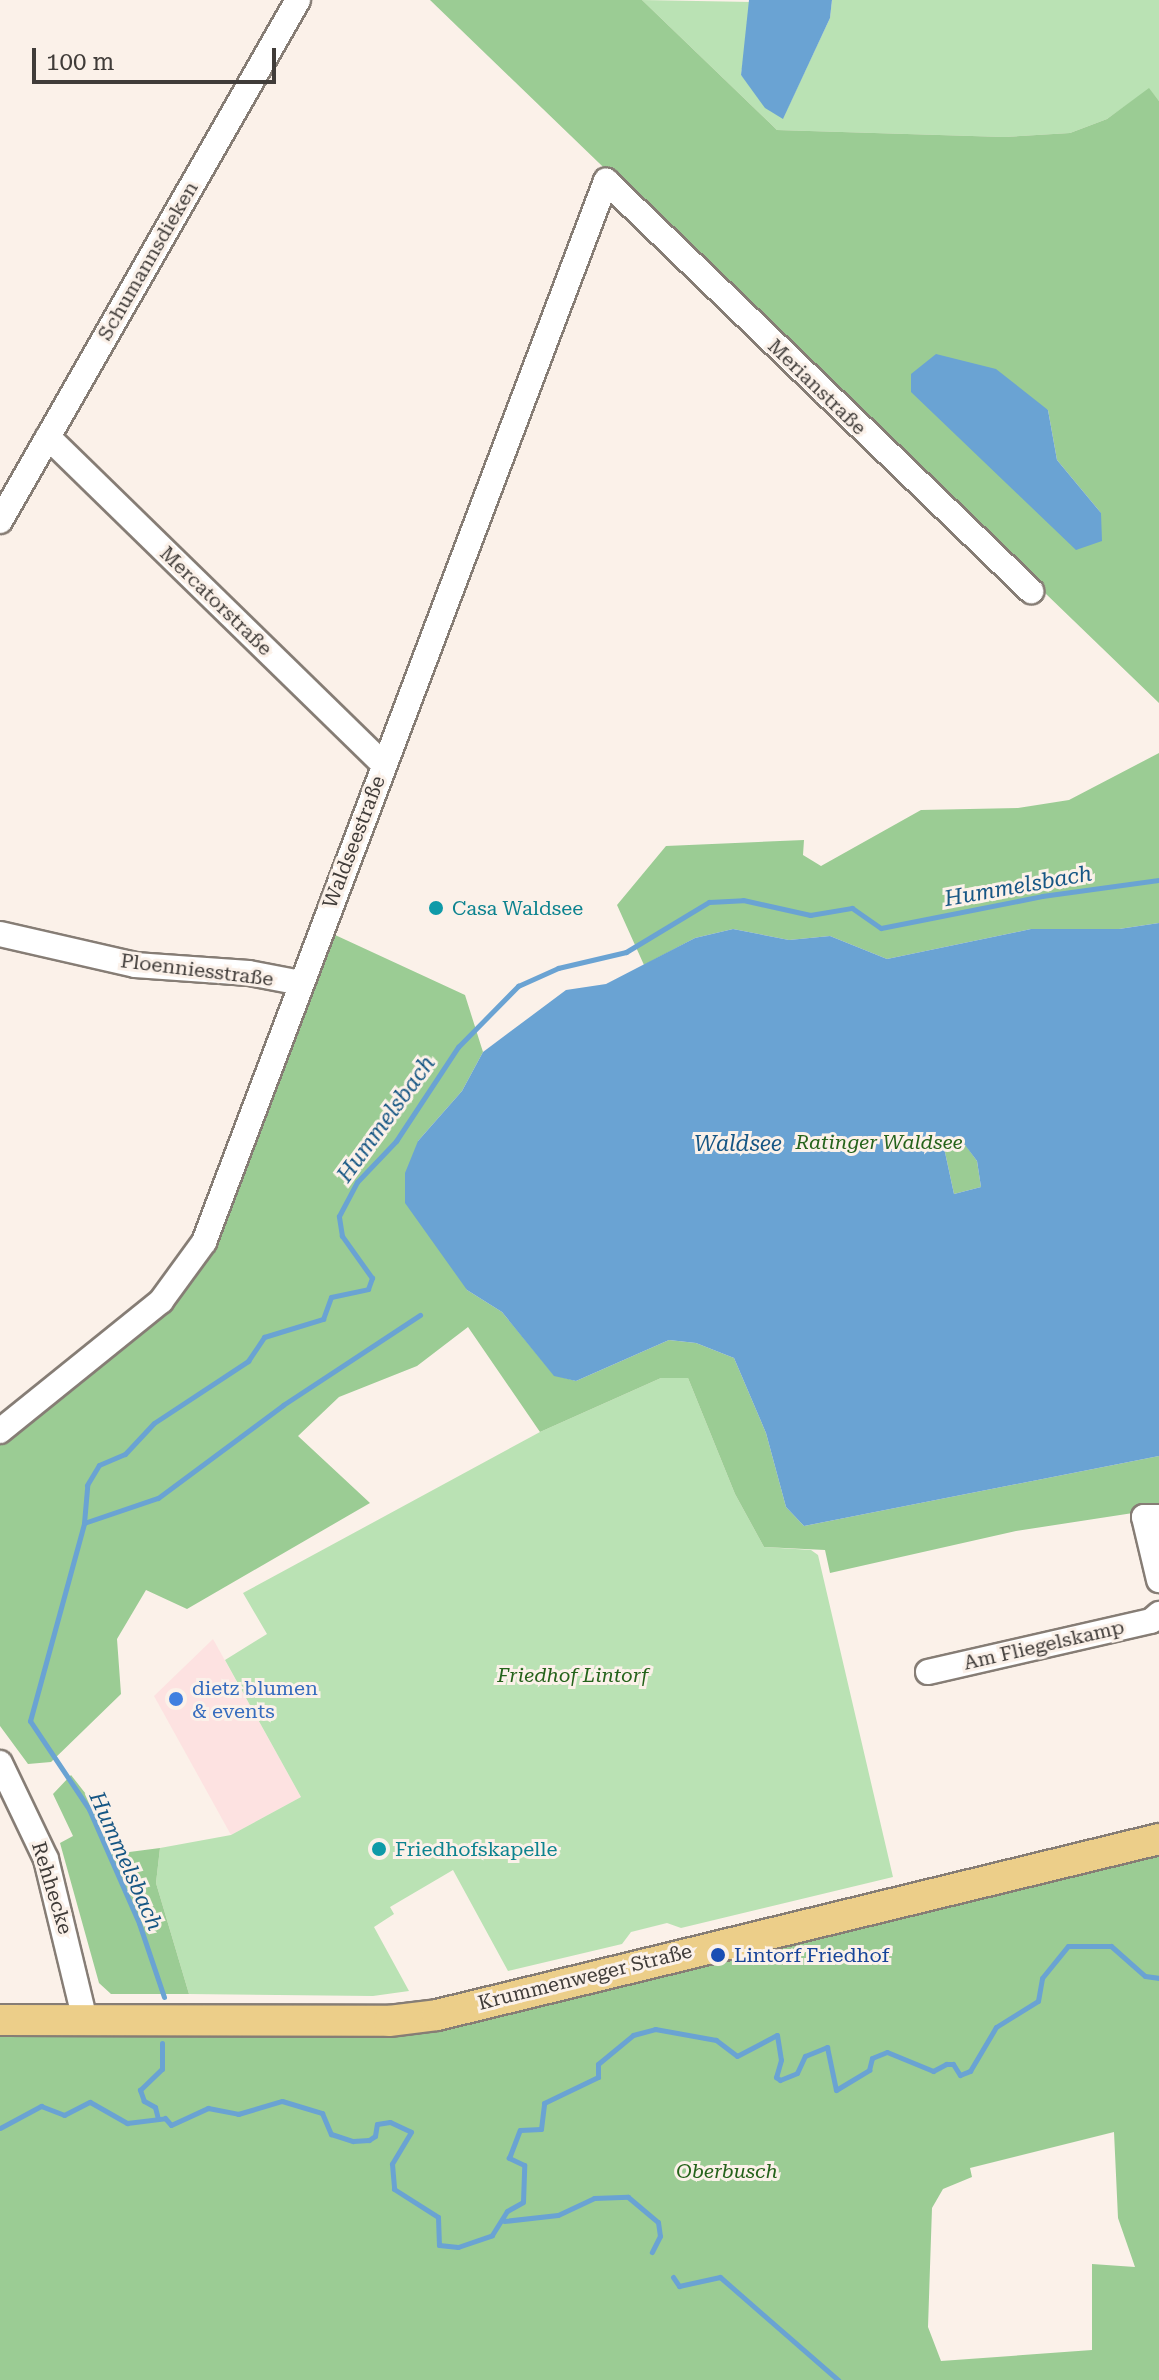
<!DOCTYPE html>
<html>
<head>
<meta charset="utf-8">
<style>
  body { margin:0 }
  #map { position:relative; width:1159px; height:2380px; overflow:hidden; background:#fbf1e9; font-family:"Roboto Serif",serif }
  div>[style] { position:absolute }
  .commercial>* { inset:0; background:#fde2e1 }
  .green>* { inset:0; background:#bae2b4 }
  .forest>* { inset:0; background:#9bcc94 }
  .water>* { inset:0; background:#6aa3d3 }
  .stream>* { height:5px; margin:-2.5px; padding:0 2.5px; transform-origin:2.5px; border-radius:2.5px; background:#6aa3d3 }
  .roads { filter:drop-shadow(2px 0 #867d75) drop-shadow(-2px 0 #867d75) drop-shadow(0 2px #867d75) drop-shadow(0 -2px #867d75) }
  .minor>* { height:24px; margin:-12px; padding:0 12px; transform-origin:12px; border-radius:12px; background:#fff }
  .major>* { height:30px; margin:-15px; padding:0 15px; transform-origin:15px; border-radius:15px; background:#ecce89 }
  .dots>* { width:22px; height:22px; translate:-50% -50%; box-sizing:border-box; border:4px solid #fbf1e9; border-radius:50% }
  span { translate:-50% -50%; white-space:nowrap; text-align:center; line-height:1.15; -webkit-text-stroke:6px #fbf1e9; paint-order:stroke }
  .street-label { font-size:20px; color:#403c39 }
  .culture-label { font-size:20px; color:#0d838f }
  .left { translate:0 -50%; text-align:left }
  .park-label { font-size:20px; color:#25631b; font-style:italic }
  .shop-label { font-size:20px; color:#366cbe }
  .transit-label { font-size:20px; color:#164399 }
  .water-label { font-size:22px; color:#165684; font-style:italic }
  .scale { position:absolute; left:32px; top:48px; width:244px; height:36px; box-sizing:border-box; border:4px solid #403c39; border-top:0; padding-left:10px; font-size:24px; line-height:28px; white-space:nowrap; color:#403c39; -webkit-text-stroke:6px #fbf1e9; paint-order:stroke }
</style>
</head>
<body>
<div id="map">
  <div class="commercial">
    <div style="clip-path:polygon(213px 1639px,301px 1797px,231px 1835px,154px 1696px)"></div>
  </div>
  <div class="green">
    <div style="clip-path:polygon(642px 0,752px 2px,741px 75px,783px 118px,830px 18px,832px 0,1159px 0,1159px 101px,1149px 89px,1107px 119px,1070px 133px,1004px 137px,777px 130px)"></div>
    <div style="clip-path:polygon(661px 1378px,688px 1378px,735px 1494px,764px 1547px,811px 1550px,818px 1555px,893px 1877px,681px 1928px,667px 1923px,631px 1932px,622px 1944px,508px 1971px,453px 1870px,390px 1907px,394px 1914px,374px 1927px,409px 1991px,373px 1996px,189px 1994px,156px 1883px,160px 1848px,231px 1835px,301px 1797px,225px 1660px,267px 1634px,243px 1593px,540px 1432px)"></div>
  </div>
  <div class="forest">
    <div style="clip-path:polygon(evenodd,430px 0,642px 0,777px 130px,1004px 137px,1070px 133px,1107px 119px,1149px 88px,1159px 101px,1159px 703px,430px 0,911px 374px,1048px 410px,1057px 460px,1101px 513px,911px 374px)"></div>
    <div style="clip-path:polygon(1159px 753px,1159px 923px,1119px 929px,1031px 929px,887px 959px,830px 936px,789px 940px,733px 929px,695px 938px,644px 965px,617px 905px,666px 846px,804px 840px,803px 855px,821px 866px,921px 810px,1018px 808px,1069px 800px)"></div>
    <div style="clip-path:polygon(333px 934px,465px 995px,483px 1052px,462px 1091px,418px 1141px,467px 1290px,502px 1312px,554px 1375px,576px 1381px,669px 1340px,696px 1343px,734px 1358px,766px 1433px,786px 1507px,804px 1526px,1159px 1456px,1159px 1509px,1016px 1531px,830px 1573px,825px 1550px,764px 1547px,735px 1494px,688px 1378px,661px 1378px,540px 1432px,468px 1327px,417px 1366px,339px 1397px,298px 1436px,370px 1503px,187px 1609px,146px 1590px,117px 1639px,121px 1694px,51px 1762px,28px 1764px,0 1726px,0 1444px,146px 1329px,180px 1297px,212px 1249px)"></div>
    <div style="clip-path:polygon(959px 1136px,977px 1161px,981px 1187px,954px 1194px,943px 1143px)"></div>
    <div style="clip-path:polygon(71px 1775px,89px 1798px,114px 1854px,160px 1848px,156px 1883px,189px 1994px,111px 1994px,99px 1983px,60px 1843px,73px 1836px,53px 1794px)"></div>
    <div style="clip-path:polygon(evenodd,1159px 1849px,1159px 2380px,0 2380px,0 2035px,404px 2036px,1159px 1849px,1114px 2132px,1118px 2218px,1135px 2267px,1092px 2264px,1092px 2350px,941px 2361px,928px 2327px,932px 2208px,943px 2189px,972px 2177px,970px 2168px,1114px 2132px)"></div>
  </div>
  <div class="water">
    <div style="clip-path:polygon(749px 0,832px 0,830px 18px,783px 119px,765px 108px,741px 75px)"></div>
    <div style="clip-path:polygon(936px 354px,996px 369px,1048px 410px,1057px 460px,1101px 513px,1102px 541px,1076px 550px,911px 392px,911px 374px)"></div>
    <div style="clip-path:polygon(evenodd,1159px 923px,1159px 1456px,804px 1526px,786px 1507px,766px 1433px,734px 1358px,696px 1343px,669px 1340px,576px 1381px,554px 1376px,502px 1312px,467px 1290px,405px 1203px,405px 1173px,418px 1141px,462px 1091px,483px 1052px,566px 990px,606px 984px,695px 938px,733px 929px,789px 940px,830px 936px,887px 959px,1031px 929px,1119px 929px,1159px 923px,959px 1137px,977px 1161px,981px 1187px,954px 1194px,943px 1143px,959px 1137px)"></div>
  </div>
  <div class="stream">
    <div style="left:84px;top:1523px;width:78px;rotate:-18.7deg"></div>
    <div style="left:158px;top:1498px;width:156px;rotate:-36.6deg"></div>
    <div style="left:283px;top:1405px;width:164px;rotate:-33.3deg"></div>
    <div style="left:164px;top:1997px;width:78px;rotate:-108.7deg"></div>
    <div style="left:139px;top:1923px;width:124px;rotate:-113.7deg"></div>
    <div style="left:89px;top:1809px;width:106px;rotate:-123.8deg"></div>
    <div style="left:30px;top:1721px;width:205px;rotate:-74.7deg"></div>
    <div style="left:84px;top:1523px;width:38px;rotate:-85deg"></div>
    <div style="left:87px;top:1485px;width:23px;rotate:-59deg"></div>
    <div style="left:99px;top:1465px;width:28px;rotate:-23deg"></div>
    <div style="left:125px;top:1454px;width:42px;rotate:-46.9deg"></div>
    <div style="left:154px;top:1423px;width:113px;rotate:-33.4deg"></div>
    <div style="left:248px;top:1361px;width:29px;rotate:-56deg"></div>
    <div style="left:264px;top:1337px;width:62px;rotate:-17deg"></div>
    <div style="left:323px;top:1319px;width:23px;rotate:-70deg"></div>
    <div style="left:331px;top:1297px;width:38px;rotate:-12deg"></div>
    <div style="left:368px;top:1289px;width:12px;rotate:-70deg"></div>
    <div style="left:372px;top:1278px;width:52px;rotate:-125.5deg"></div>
    <div style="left:342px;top:1236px;width:20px;rotate:-99deg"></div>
    <div style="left:339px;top:1216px;width:38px;rotate:-62deg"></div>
    <div style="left:357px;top:1182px;width:57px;rotate:-46.4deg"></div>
    <div style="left:396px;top:1141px;width:113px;rotate:-56.6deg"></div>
    <div style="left:458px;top:1047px;width:86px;rotate:-45.5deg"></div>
    <div style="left:518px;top:986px;width:44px;rotate:-24.2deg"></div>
    <div style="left:558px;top:968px;width:70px;rotate:-13.2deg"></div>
    <div style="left:626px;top:952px;width:97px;rotate:-31.1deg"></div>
    <div style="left:709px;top:902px;width:34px;rotate:-3deg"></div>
    <div style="left:743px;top:900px;width:69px;rotate:12.6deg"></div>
    <div style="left:810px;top:915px;width:43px;rotate:-9.5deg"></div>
    <div style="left:852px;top:908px;width:35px;rotate:35deg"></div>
    <div style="left:881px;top:928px;width:164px;rotate:-11.2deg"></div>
    <div style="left:1042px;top:896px;width:118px;rotate:-7.8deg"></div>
    <div style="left:158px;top:2119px;width:12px;rotate:-104deg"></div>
    <div style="left:155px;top:2107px;width:13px;rotate:-151deg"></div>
    <div style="left:144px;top:2101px;width:12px;rotate:-110deg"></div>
    <div style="left:140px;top:2090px;width:30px;rotate:-44deg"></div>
    <div style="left:162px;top:2069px;width:26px;rotate:-90deg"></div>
    <div style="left:0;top:2128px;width:47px;rotate:-28.2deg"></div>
    <div style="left:41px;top:2106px;width:25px;rotate:21deg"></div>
    <div style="left:64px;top:2115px;width:29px;rotate:-27deg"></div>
    <div style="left:90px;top:2102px;width:43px;rotate:29.6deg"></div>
    <div style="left:127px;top:2123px;width:38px;rotate:-7deg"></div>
    <div style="left:165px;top:2118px;width:9px;rotate:49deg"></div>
    <div style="left:171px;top:2125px;width:41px;rotate:-24.7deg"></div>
    <div style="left:208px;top:2108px;width:31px;rotate:11deg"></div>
    <div style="left:238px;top:2114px;width:46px;rotate:-16.5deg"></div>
    <div style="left:282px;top:2101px;width:42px;rotate:16.7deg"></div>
    <div style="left:322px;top:2113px;width:23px;rotate:67deg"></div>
    <div style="left:331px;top:2134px;width:23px;rotate:18deg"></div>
    <div style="left:353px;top:2141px;width:16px;rotate:-4deg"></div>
    <div style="left:369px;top:2140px;width:7px;rotate:-34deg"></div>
    <div style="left:375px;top:2136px;width:12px;rotate:-81deg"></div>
    <div style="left:377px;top:2124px;width:13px;rotate:-9deg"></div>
    <div style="left:390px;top:2122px;width:23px;rotate:25deg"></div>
    <div style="left:411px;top:2132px;width:37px;rotate:121deg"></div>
    <div style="left:392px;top:2164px;width:25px;rotate:85deg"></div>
    <div style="left:394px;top:2189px;width:52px;rotate:32.5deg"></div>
    <div style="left:438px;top:2217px;width:28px;rotate:88deg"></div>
    <div style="left:439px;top:2245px;width:19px;rotate:6deg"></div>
    <div style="left:458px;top:2247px;width:36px;rotate:-19deg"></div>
    <div style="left:492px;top:2235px;width:28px;rotate:-58deg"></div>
    <div style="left:507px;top:2211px;width:18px;rotate:-29deg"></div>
    <div style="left:523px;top:2202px;width:37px;rotate:-88deg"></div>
    <div style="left:524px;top:2165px;width:17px;rotate:-155deg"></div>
    <div style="left:509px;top:2158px;width:30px;rotate:-69deg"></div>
    <div style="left:520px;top:2130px;width:21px;rotate:-3deg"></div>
    <div style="left:541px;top:2129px;width:26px;rotate:-83deg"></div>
    <div style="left:544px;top:2103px;width:60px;rotate:-25.7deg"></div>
    <div style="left:598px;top:2077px;width:13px;rotate:-90deg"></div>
    <div style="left:598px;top:2064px;width:45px;rotate:-39.6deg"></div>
    <div style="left:633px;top:2035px;width:23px;rotate:-15deg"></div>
    <div style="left:655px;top:2029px;width:62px;rotate:10.2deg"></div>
    <div style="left:716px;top:2040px;width:26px;rotate:37deg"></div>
    <div style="left:737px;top:2056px;width:45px;rotate:-27.7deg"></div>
    <div style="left:777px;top:2035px;width:25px;rotate:81deg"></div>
    <div style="left:781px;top:2060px;width:18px;rotate:106deg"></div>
    <div style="left:776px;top:2077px;width:5px;rotate:37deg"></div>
    <div style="left:780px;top:2080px;width:18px;rotate:-22deg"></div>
    <div style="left:797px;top:2073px;width:19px;rotate:-65deg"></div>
    <div style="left:805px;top:2056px;width:24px;rotate:-22deg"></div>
    <div style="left:827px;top:2047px;width:44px;rotate:78.2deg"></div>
    <div style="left:836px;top:2090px;width:39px;rotate:-31deg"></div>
    <div style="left:869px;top:2070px;width:12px;rotate:-76deg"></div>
    <div style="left:872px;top:2058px;width:16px;rotate:-22deg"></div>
    <div style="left:887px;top:2052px;width:50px;rotate:22.4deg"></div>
    <div style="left:933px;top:2071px;width:15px;rotate:-28deg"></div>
    <div style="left:946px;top:2064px;width:7px"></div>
    <div style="left:953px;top:2064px;width:13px;rotate:58deg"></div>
    <div style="left:960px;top:2075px;width:11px;rotate:-22deg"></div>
    <div style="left:970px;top:2071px;width:51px;rotate:-59.4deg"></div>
    <div style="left:996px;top:2027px;width:49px;rotate:-31.8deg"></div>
    <div style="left:1038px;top:2001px;width:23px;rotate:-80deg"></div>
    <div style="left:1042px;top:1978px;width:41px;rotate:-50.9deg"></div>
    <div style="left:1068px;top:1946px;width:43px"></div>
    <div style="left:1111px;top:1946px;width:45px;rotate:41.4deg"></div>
    <div style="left:1145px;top:1976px;width:14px;rotate:8deg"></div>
    <div style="left:504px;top:2221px;width:54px;rotate:-6.3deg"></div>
    <div style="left:558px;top:2215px;width:40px;rotate:-25deg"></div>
    <div style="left:594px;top:2198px;width:34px;rotate:-2deg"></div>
    <div style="left:628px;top:2197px;width:39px;rotate:40deg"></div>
    <div style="left:658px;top:2222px;width:14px;rotate:82deg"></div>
    <div style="left:660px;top:2236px;width:18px;rotate:117deg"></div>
    <div style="left:673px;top:2277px;width:11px;rotate:56deg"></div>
    <div style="left:679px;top:2286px;width:42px;rotate:-12.4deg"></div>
    <div style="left:720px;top:2277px;width:157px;rotate:41.1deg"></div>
  </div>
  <div class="roads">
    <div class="minor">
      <div style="left:48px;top:437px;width:468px;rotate:44.3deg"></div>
      <div style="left:0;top:521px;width:600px;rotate:-60.23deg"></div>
      <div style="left:0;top:934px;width:139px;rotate:12.9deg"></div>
      <div style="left:135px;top:965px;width:114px;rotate:4deg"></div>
      <div style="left:249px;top:973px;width:53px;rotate:10.9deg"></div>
      <div style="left:0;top:1431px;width:207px;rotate:-38.9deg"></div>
      <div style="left:161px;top:1301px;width:73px;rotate:-53.9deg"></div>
      <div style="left:204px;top:1242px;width:1135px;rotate:-69.25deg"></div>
      <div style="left:606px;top:181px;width:591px;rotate:43.97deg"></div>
      <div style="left:1159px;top:1517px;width:15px;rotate:180deg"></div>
      <div style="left:1144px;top:1517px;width:65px;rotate:76.6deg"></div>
      <div style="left:928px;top:1672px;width:229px;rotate:-12.9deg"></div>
      <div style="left:1151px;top:1621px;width:11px;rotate:-41deg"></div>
      <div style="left:0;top:1763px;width:106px;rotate:64.4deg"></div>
      <div style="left:46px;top:1859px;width:166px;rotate:76.4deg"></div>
    </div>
    <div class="major">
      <div style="left:0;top:2020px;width:389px;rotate:0.1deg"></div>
      <div style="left:389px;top:2021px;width:48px;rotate:-7.1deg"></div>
      <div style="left:437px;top:2015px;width:743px;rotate:-13.7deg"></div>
    </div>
  </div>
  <div class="dots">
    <div style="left:436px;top:908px;background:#0f9aa8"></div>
    <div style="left:176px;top:1699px;background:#3f7fe0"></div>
    <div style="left:379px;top:1849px;background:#0f9aa8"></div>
    <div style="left:718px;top:1955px;background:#1a4fb4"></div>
  </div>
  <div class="street-label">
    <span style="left:148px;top:261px;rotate:-60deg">Schumannsdieken</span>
    <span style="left:817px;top:387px;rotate:44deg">Merianstraße</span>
    <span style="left:216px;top:601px;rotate:44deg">Mercatorstraße</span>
    <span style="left:354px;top:842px;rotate:-69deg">Waldseestraße</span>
    <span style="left:197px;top:970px;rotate:7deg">Ploenniesstraße</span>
    <span style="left:1044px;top:1645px;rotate:-13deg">Am Fliegelskamp</span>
    <span style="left:52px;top:1888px;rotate:73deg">Rehhecke</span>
    <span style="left:585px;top:1977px;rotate:-14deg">Krummenweger Straße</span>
  </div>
  <div class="culture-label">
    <span class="left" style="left:452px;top:908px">Casa Waldsee</span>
    <span class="left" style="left:395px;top:1849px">Friedhofskapelle</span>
  </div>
  <div class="park-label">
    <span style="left:879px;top:1142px">Ratinger Waldsee</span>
    <span style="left:573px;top:1675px">Friedhof Lintorf</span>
    <span style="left:727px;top:2171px">Oberbusch</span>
  </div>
  <div class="shop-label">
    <span class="left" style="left:192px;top:1700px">dietz blumen<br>&amp; events</span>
  </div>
  <div class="transit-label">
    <span class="left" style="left:734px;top:1955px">Lintorf Friedhof</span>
  </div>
  <div class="water-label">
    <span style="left:1018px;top:886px;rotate:-10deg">Hummelsbach</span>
    <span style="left:386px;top:1119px;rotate:-54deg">Hummelsbach</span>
    <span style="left:738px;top:1144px">Waldsee</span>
    <span style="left:126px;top:1861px;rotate:66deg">Hummelsbach</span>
  </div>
  <div class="scale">100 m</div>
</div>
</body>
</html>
